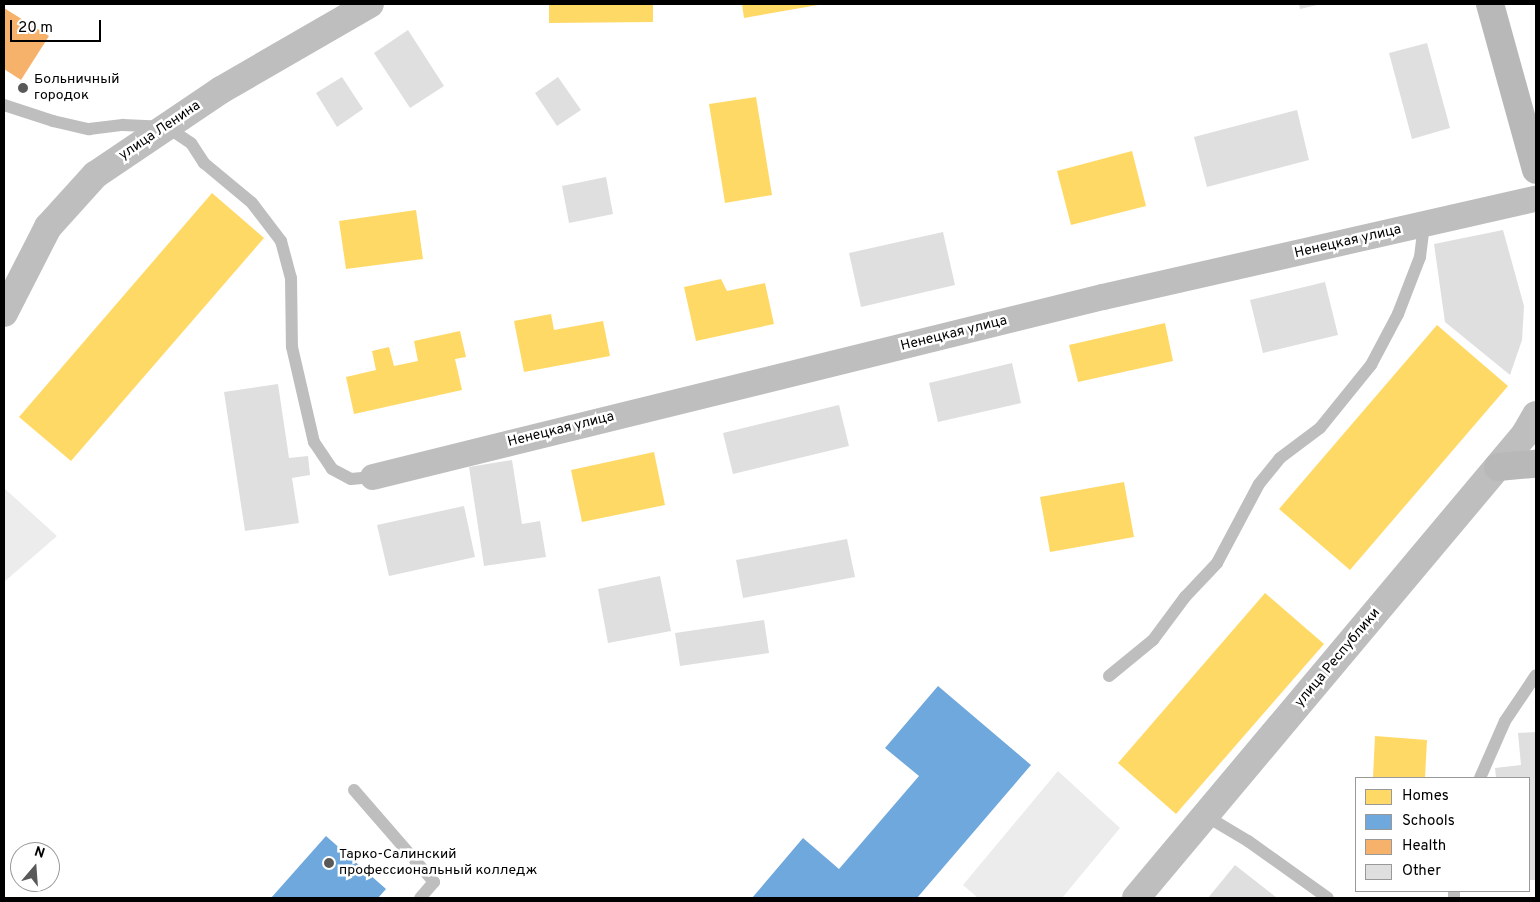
<!DOCTYPE html>
<html>
<head>
<meta charset="utf-8">
<style>
  body { margin:0 }
  #map { position:relative; width:1540px; height:902px; overflow:hidden; background:#fff; font-family:Overpass,sans-serif }
  div>[style] { position:absolute }
  .green>* { inset:0; background:#ececec }
  .homes>* { inset:0; background:#ffd966 }
  .schools>* { inset:0; background:#6fa8dc }
  .health>* { inset:0; background:#f6b26b }
  .building>* { inset:0; background:#dfdfdf }
  .service>* { height:12px; margin:-6px; padding:0 6px; transform-origin:6px; border-radius:6px; background:#bebebe }
  .minor>* { height:26px; margin:-13px; padding:0 13px; transform-origin:13px; border-radius:13px; background:#bebebe }
  .tertiary>* { height:28px; margin:-14px; padding:0 14px; transform-origin:14px; border-radius:14px; background:#bebebe }
  .secondary>* { height:28px; margin:-14px; padding:0 14px; transform-origin:14px; border-radius:14px; background:#b8b8b8 }
  .dots>* { width:14px; height:14px; translate:-50% -50%; box-sizing:border-box; border:2px solid #fff; border-radius:50% }
  span { translate:-50% -50%; white-space:nowrap; text-align:center; line-height:1.15; -webkit-text-stroke:5px #fff; paint-order:stroke }
  .poi-label { font-size:14px; color:#000 }
  .left { translate:0 -50%; text-align:left }
  .street-label { font-size:14px; color:#000 }
  .frame { position:absolute; inset:0; border:5px solid #000; pointer-events:none }
  .legend { position:absolute; left:1355px; top:777px; width:175px; height:115px; box-sizing:border-box; background:#fff; border:1px solid #999; margin:0; padding:6px 9px; list-style:none; font-size:15px; color:#000 }
  .legend li { display:flex; align-items:center; gap:10px; height:25px }
  .legend b { width:25px; border:1px solid #999 }
  .north { position:absolute; left:10px; top:842px; width:50px; height:50px; box-sizing:border-box; background:#fff; border:1px solid #999; border-radius:50%; rotate:18deg; font-size:14px; font-weight:700; line-height:20px; text-align:center; color:#000 }
  .north::after { content:''; display:block; margin:auto; width:18px; height:22px; background:#595959; clip-path:polygon(50% 0,100% 100%,50% 72%,0 100%) }
  .scale { position:absolute; left:10px; top:20px; width:91px; height:22px; box-sizing:border-box; border:2px solid #000; border-top:0; padding-left:6px; font-size:15px; line-height:18px; white-space:nowrap; color:#000; -webkit-text-stroke:4px #fff; paint-order:stroke }
</style>
</head>
<body>
<div id="map">
  <div class="green">
    <div style="clip-path:polygon(4px 488px,57px 536px,4px 582px)"></div>
    <div style="clip-path:polygon(1058px 771px,1120px 828px,1062px 898px,978px 898px,963px 885px)"></div>
  </div>
  <div class="homes">
    <div style="clip-path:polygon(549px 4px,653px 4px,653px 22px,549px 23px)"></div>
    <div style="clip-path:polygon(742px 4px,818px 4px,818px 5px,744px 18px)"></div>
    <div style="clip-path:polygon(756px 97px,772px 195px,725px 203px,709px 104px)"></div>
    <div style="clip-path:polygon(1132px 151px,1146px 206px,1071px 225px,1057px 171px)"></div>
    <div style="clip-path:polygon(212px 193px,264px 238px,71px 461px,19px 417px)"></div>
    <div style="clip-path:polygon(416px 210px,423px 259px,346px 269px,339px 221px)"></div>
    <div style="clip-path:polygon(721px 279px,727px 291px,765px 283px,774px 324px,696px 341px,684px 287px)"></div>
    <div style="clip-path:polygon(551px 314px,554px 330px,603px 321px,610px 356px,524px 372px,514px 321px)"></div>
    <div style="clip-path:polygon(1165px 323px,1173px 361px,1078px 382px,1069px 345px)"></div>
    <div style="clip-path:polygon(1437px 325px,1508px 386px,1350px 570px,1279px 509px)"></div>
    <div style="clip-path:polygon(460px 331px,466px 357px,455px 359px,462px 390px,354px 414px,346px 377px,376px 370px,372px 351px,389px 347px,394px 366px,418px 361px,414px 341px)"></div>
    <div style="clip-path:polygon(654px 452px,665px 505px,582px 522px,571px 470px)"></div>
    <div style="clip-path:polygon(1124px 482px,1134px 537px,1050px 552px,1040px 497px)"></div>
    <div style="clip-path:polygon(1265px 593px,1324px 644px,1176px 814px,1118px 763px)"></div>
    <div style="clip-path:polygon(1375px 736px,1427px 740px,1425px 778px,1373px 778px)"></div>
  </div>
  <div class="schools">
    <div style="clip-path:polygon(938px 686px,1031px 765px,917px 898px,752px 898px,803px 838px,839px 869px,919px 776px,885px 748px)"></div>
    <div style="clip-path:polygon(326px 836px,386px 889px,378px 898px,271px 898px)"></div>
  </div>
  <div class="health">
    <div style="clip-path:polygon(4px 8px,49px 36px,21px 80px,4px 69px)"></div>
  </div>
  <div class="building">
    <div style="clip-path:polygon(1299px 4px,1321px 4px,1300px 9px)"></div>
    <div style="clip-path:polygon(408px 30px,444px 86px,410px 108px,374px 53px)"></div>
    <div style="clip-path:polygon(1427px 43px,1450px 128px,1412px 139px,1389px 53px)"></div>
    <div style="clip-path:polygon(342px 77px,363px 109px,337px 127px,316px 93px)"></div>
    <div style="clip-path:polygon(558px 77px,581px 110px,557px 126px,535px 93px)"></div>
    <div style="clip-path:polygon(1297px 110px,1309px 160px,1207px 187px,1194px 137px)"></div>
    <div style="clip-path:polygon(606px 177px,613px 214px,569px 223px,562px 186px)"></div>
    <div style="clip-path:polygon(1503px 230px,1524px 306px,1522px 340px,1510px 375px,1445px 322px,1434px 244px)"></div>
    <div style="clip-path:polygon(943px 232px,955px 285px,861px 307px,849px 253px)"></div>
    <div style="clip-path:polygon(1325px 282px,1338px 335px,1263px 353px,1250px 300px)"></div>
    <div style="clip-path:polygon(1012px 363px,1021px 403px,938px 422px,929px 383px)"></div>
    <div style="clip-path:polygon(278px 384px,289px 458px,308px 456px,310px 475px,292px 478px,299px 523px,245px 531px,224px 392px)"></div>
    <div style="clip-path:polygon(839px 405px,849px 446px,733px 474px,723px 433px)"></div>
    <div style="clip-path:polygon(512px 460px,522px 524px,540px 521px,546px 557px,484px 566px,469px 467px)"></div>
    <div style="clip-path:polygon(464px 506px,475px 557px,389px 576px,377px 525px)"></div>
    <div style="clip-path:polygon(847px 539px,855px 577px,743px 598px,736px 560px)"></div>
    <div style="clip-path:polygon(660px 576px,671px 631px,608px 643px,598px 589px)"></div>
    <div style="clip-path:polygon(764px 620px,769px 653px,680px 666px,675px 633px)"></div>
    <div style="clip-path:polygon(1536px 732px,1536px 880px,1529px 880px,1529px 778px,1496px 778px,1495px 768px,1521px 765px,1518px 733px)"></div>
    <div style="clip-path:polygon(1235px 865px,1277px 898px,1208px 898px)"></div>
  </div>
  <div class="service">
    <div style="left:4px;top:105px;width:52px;rotate:18.1deg"></div>
    <div style="left:53px;top:121px;width:37px;rotate:13deg"></div>
    <div style="left:89px;top:129px;width:34px;rotate:-7deg"></div>
    <div style="left:123px;top:125px;width:44px;rotate:2.6deg"></div>
    <div style="left:167px;top:127px;width:29px;rotate:34deg"></div>
    <div style="left:191px;top:143px;width:24px;rotate:57deg"></div>
    <div style="left:204px;top:163px;width:62px;rotate:39.8deg"></div>
    <div style="left:252px;top:203px;width:48px;rotate:52.7deg"></div>
    <div style="left:281px;top:241px;width:38px;rotate:75deg"></div>
    <div style="left:291px;top:278px;width:69px;rotate:89.2deg"></div>
    <div style="left:292px;top:347px;width:98px;rotate:77deg"></div>
    <div style="left:314px;top:442px;width:32px;rotate:56deg"></div>
    <div style="left:332px;top:469px;width:21px;rotate:28deg"></div>
    <div style="left:351px;top:479px;width:22px;rotate:-5deg"></div>
    <div style="left:1109px;top:676px;width:57px;rotate:-39.3deg"></div>
    <div style="left:1153px;top:640px;width:54px;rotate:-53.3deg"></div>
    <div style="left:1185px;top:597px;width:47px;rotate:-46.7deg"></div>
    <div style="left:1217px;top:563px;width:89px;rotate:-62deg"></div>
    <div style="left:1259px;top:484px;width:33px;rotate:-51deg"></div>
    <div style="left:1280px;top:458px;width:50px;rotate:-36.9deg"></div>
    <div style="left:1320px;top:428px;width:81px;rotate:-51deg"></div>
    <div style="left:1371px;top:365px;width:58px;rotate:-62.1deg"></div>
    <div style="left:1398px;top:314px;width:61px;rotate:-68.9deg"></div>
    <div style="left:1420px;top:257px;width:31px;rotate:-83deg"></div>
    <div style="left:1480px;top:778px;width:62px;rotate:-66.3deg"></div>
    <div style="left:1505px;top:721px;width:55px;rotate:-56deg"></div>
    <div style="left:354px;top:790px;width:122px;rotate:49deg"></div>
    <div style="left:434px;top:882px;width:21px;rotate:131deg"></div>
    <div style="left:1206px;top:816px;width:49px;rotate:30.8deg"></div>
    <div style="left:1248px;top:841px;width:98px;rotate:35.5deg"></div>
    <div style="left:1454px;top:898px;width:7px;rotate:-90deg"></div>
  </div>
  <div class="minor">
    <div style="left:373px;top:477px;width:752px;rotate:-13.85deg"></div>
    <div style="left:1103px;top:297px;width:444px;rotate:-12.8deg"></div>
  </div>
  <div class="tertiary">
    <div style="left:4px;top:313px;width:97px;rotate:-62.9deg"></div>
    <div style="left:48px;top:227px;width:70px;rotate:-47.9deg"></div>
    <div style="left:95px;top:175px;width:152px;rotate:-34deg"></div>
    <div style="left:221px;top:90px;width:172px;rotate:-30deg"></div>
    <div style="left:1136px;top:898px;width:605px;rotate:-50.02deg"></div>
    <div style="left:1525px;top:434px;width:22px;rotate:-60deg"></div>
  </div>
  <div class="secondary">
    <div style="left:1490px;top:4px;width:172px;rotate:74.5deg"></div>
    <div style="left:1498px;top:467px;width:38px;rotate:-5deg"></div>
  </div>
  <div class="dots">
    <div style="left:23px;top:88px;background:#595959"></div>
    <div style="left:329px;top:863px;background:#595959"></div>
  </div>
  <div class="poi-label">
    <span class="left" style="left:34px;top:88px">Больничный<br>городок</span>
    <span class="left" style="left:339px;top:863px">Тарко-Салинский<br>профессиональный колледж</span>
  </div>
  <div class="street-label">
    <span style="left:160px;top:131px;rotate:-34deg">улица Ленина</span>
    <span style="left:1348px;top:242px;rotate:-13deg">Ненецкая улица</span>
    <span style="left:954px;top:334px;rotate:-14deg">Ненецкая улица</span>
    <span style="left:561px;top:430px;rotate:-14deg">Ненецкая улица</span>
    <span style="left:1338px;top:658px;rotate:-50deg">улица Республики</span>
  </div>
  <div class="frame"></div>
  <ul class="legend">
  <li><b style="height:14px;background:#ffd966"></b>Homes</li>
  <li><b style="height:14px;background:#6fa8dc"></b>Schools</li>
  <li><b style="height:14px;background:#f6b26b"></b>Health</li>
  <li><b style="height:14px;background:#dfdfdf"></b>Other</li>
  </ul>
  <div class="north">N</div>
  <div class="scale">20 m</div>
</div>
</body>
</html>
